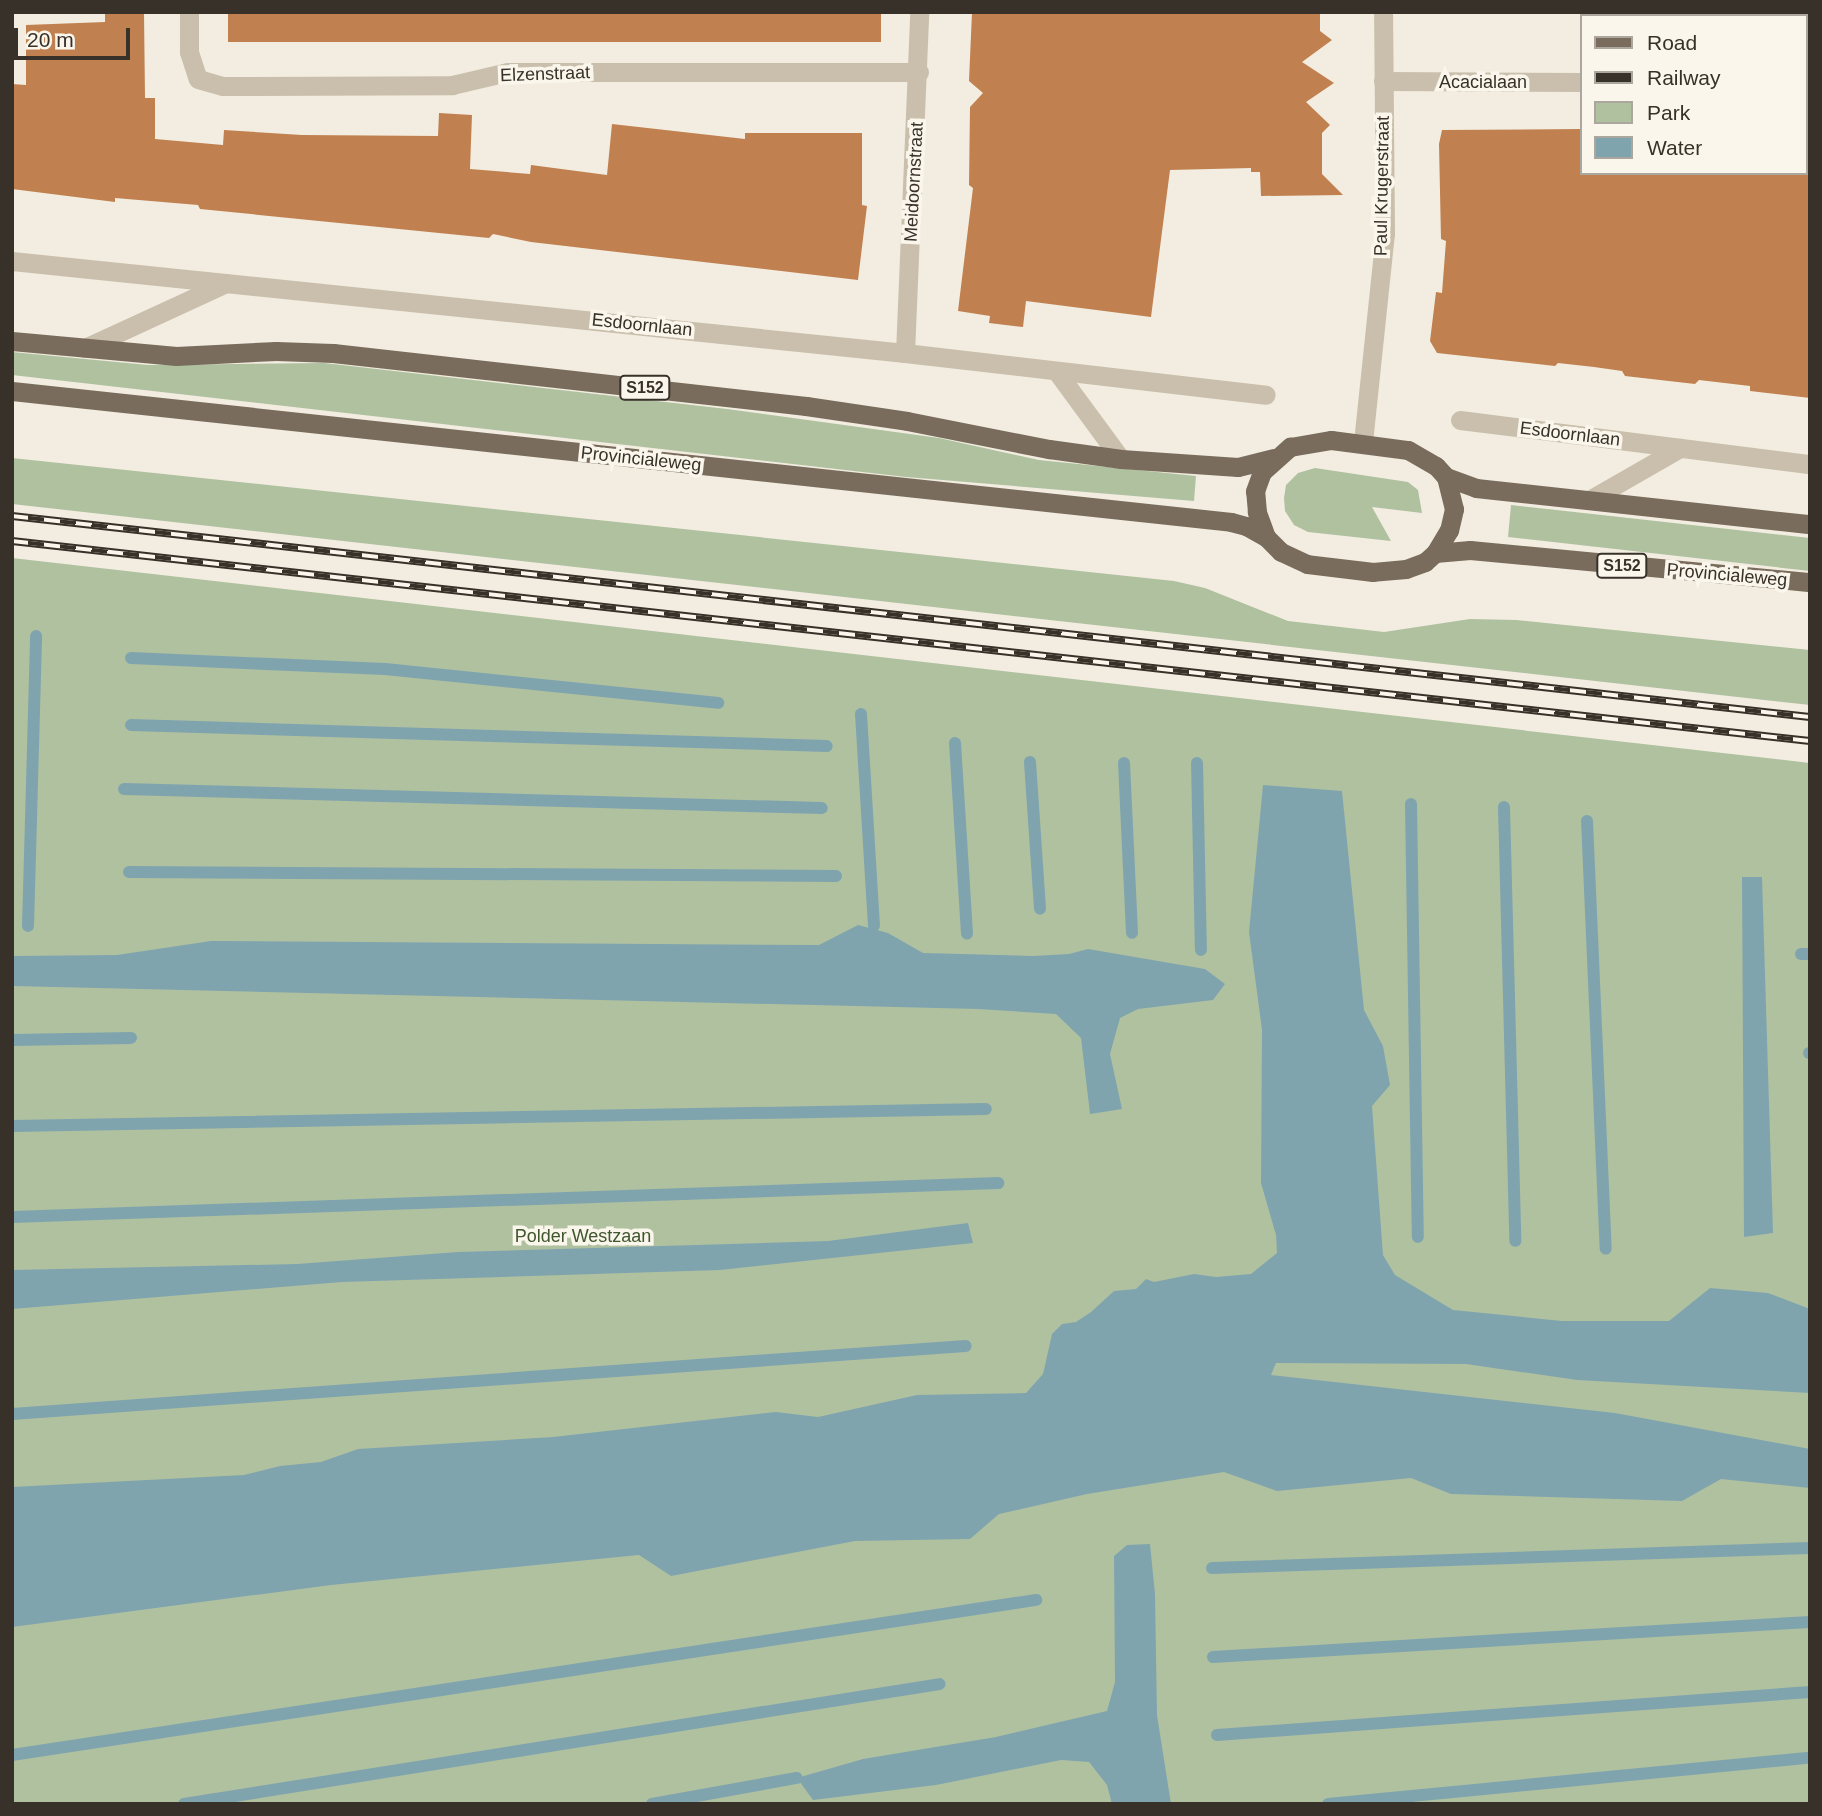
<!DOCTYPE html>
<html>
<head>
<meta charset="utf-8">
<style>
  body { margin:0 }
  #map { position:relative; width:1822px; height:1816px; overflow:hidden; background:#f2ede0; font-family:Arial,sans-serif }
  div>[style] { position:absolute }
  .green>* { inset:0; background:#b0c1a0 }
  .water>* { inset:0; background:#80a4ae }
  .stream>* { height:12px; margin:-6px; padding:0 6px; transform-origin:6px; border-radius:6px; background:#80a4ae }
  .building>* { inset:0; background:#c1804f }
  .minor>* { height:19px; margin:-9.5px; padding:0 9.5px; transform-origin:9.5px; border-radius:9.5px; background:#cabfac }
  .primary>* { height:19px; margin:-9.5px; padding:0 9.5px; transform-origin:9.5px; border-radius:9.5px; background:#796c5c }
  .rail>* { height:8px; margin-top:-4px; transform-origin:0; background:repeating-linear-gradient(90deg,#faf6ec 0 16px,#38312a 0 32px); box-sizing:border-box; border-block:2px solid #38312a }
  span { translate:-50% -50%; white-space:nowrap; text-align:center; line-height:1.15; -webkit-text-stroke:7px #faf6ec; paint-order:stroke }
  .shield-label span { padding:2px 5px; background:#faf6ec; border:2px solid; border-radius:5px; -webkit-text-stroke-width:0 }
  .shield-label { font-size:16px; color:#38312a; font-weight:700 }
  .street-label { font-size:18px; color:#38312a }
  .park-label { font-size:18px; color:#40562f }
  .frame { position:absolute; inset:0; border:14px solid #38312a; pointer-events:none }
  .legend { position:absolute; left:1580px; top:14px; width:228px; height:161px; box-sizing:border-box; background:#faf6ec; border:2px solid #aca79e; margin:0; padding:9px 12px; list-style:none; font-size:21px; color:#38312a }
  .legend li { display:flex; align-items:center; gap:14px; height:35px }
  .legend b { width:35px; border:2px solid #aca79e }
  .scale { position:absolute; left:14px; top:28px; width:116px; height:32px; box-sizing:border-box; border:4px solid #38312a; border-top:0; padding-left:9px; font-size:21px; line-height:24px; white-space:nowrap; color:#38312a; -webkit-text-stroke:5px #faf6ec; paint-order:stroke }
</style>
</head>
<body>
<div id="map">
  <div class="green">
    <div style="clip-path:polygon(12px 352px,148px 365px,324px 363px,727px 409px,939px 438px,1039px 460px,1196px 476px,1194px 501px,906px 477px,12px 375px)"></div>
    <div style="clip-path:polygon(12px 458px,1174px 581px,1205px 588px,1288px 621px,1384px 632px,1470px 619px,1516px 620px,1810px 650px,1810px 705px,12px 504px)"></div>
    <div style="clip-path:polygon(1315px 468px,1408px 482px,1418px 490px,1422px 513px,1372px 507px,1391px 541px,1308px 532px,1294px 525px,1285px 511px,1284px 498px,1286px 485px,1298px 473px)"></div>
    <div style="clip-path:polygon(1511px 505px,1810px 538px,1810px 571px,1508px 537px)"></div>
    <div style="clip-path:polygon(12px 558px,1810px 763px,1810px 1804px,12px 1804px)"></div>
  </div>
  <div class="water">
    <div style="clip-path:polygon(1263px 785px,1342px 791px,1364px 1010px,1383px 1046px,1390px 1085px,1372px 1106px,1383px 1255px,1395px 1275px,1453px 1310px,1562px 1321px,1669px 1321px,1710px 1288px,1768px 1293px,1810px 1309px,1810px 1393px,1577px 1380px,1466px 1364px,1276px 1363px,1271px 1375px,1615px 1413px,1810px 1449px,1810px 1488px,1721px 1479px,1682px 1501px,1451px 1494px,1411px 1478px,1277px 1491px,1224px 1472px,1087px 1494px,999px 1514px,970px 1539px,855px 1541px,671px 1576px,639px 1555px,331px 1585px,12px 1627px,12px 1487px,244px 1475px,280px 1466px,321px 1462px,358px 1449px,553px 1437px,776px 1412px,818px 1417px,917px 1395px,1026px 1393px,1043px 1374px,1052px 1334px,1062px 1324px,1076px 1322px,1091px 1312px,1114px 1291px,1136px 1289px,1146px 1279px,1154px 1282px,1194px 1274px,1216px 1277px,1251px 1274px,1277px 1253px,1276px 1235px,1261px 1183px,1262px 1030px,1249px 932px)"></div>
    <div style="clip-path:polygon(1742px 877px,1762px 877px,1773px 1233px,1744px 1237px)"></div>
    <div style="clip-path:polygon(858px 925px,888px 933px,923px 953px,1033px 956px,1069px 954px,1088px 949px,1205px 969px,1225px 984px,1213px 1000px,1138px 1009px,1120px 1018px,1110px 1054px,1122px 1109px,1090px 1114px,1081px 1038px,1056px 1014px,978px 1009px,12px 986px,12px 956px,117px 955px,211px 941px,819px 945px)"></div>
    <div style="clip-path:polygon(968px 1223px,973px 1243px,720px 1270px,342px 1282px,12px 1309px,12px 1270px,297px 1264px,458px 1252px,828px 1241px)"></div>
    <div style="clip-path:polygon(1150px 1544px,1155px 1594px,1157px 1715px,1171px 1804px,1112px 1804px,1107px 1785px,1089px 1762px,1061px 1760px,936px 1785px,813px 1800px,797px 1778px,863px 1759px,996px 1737px,1107px 1711px,1115px 1682px,1114px 1556px,1127px 1545px)"></div>
  </div>
  <div class="stream">
    <div style="left:131px;top:658px;width:254px;rotate:2.5deg"></div>
    <div style="left:385px;top:669px;width:335px;rotate:5.8deg"></div>
    <div style="left:861px;top:714px;width:212px;rotate:86.5deg"></div>
    <div style="left:131px;top:725px;width:696px;rotate:1.73deg"></div>
    <div style="left:955px;top:743px;width:191px;rotate:86.4deg"></div>
    <div style="left:1030px;top:762px;width:147px;rotate:86.1deg"></div>
    <div style="left:1124px;top:763px;width:170px;rotate:87.3deg"></div>
    <div style="left:1197px;top:763px;width:187px;rotate:88.8deg"></div>
    <div style="left:124px;top:789px;width:698px;rotate:1.56deg"></div>
    <div style="left:1411px;top:804px;width:433px;rotate:89.1deg"></div>
    <div style="left:1504px;top:807px;width:434px;rotate:88.5deg"></div>
    <div style="left:1587px;top:821px;width:428px;rotate:87.5deg"></div>
    <div style="left:129px;top:872px;width:707px;rotate:0.32deg"></div>
    <div style="left:28px;top:926px;width:290px;rotate:-88.4deg"></div>
    <div style="left:1801px;top:954px;width:9px"></div>
    <div style="left:12px;top:1040px;width:119px;rotate:-1deg"></div>
    <div style="left:1809px;top:1053px;width:1px"></div>
    <div style="left:12px;top:1126px;width:974px;rotate:-1deg"></div>
    <div style="left:12px;top:1217px;width:987px;rotate:-1.97deg"></div>
    <div style="left:12px;top:1414px;width:956px;rotate:-4.08deg"></div>
    <div style="left:1212px;top:1568px;width:598px;rotate:-1.92deg"></div>
    <div style="left:1213px;top:1657px;width:598px;rotate:-3.36deg"></div>
    <div style="left:1217px;top:1735px;width:595px;rotate:-4.15deg"></div>
    <div style="left:12px;top:1755px;width:1036px;rotate:-8.61deg"></div>
    <div style="left:184px;top:1804px;width:765px;rotate:-9.02deg"></div>
    <div style="left:652px;top:1804px;width:147px;rotate:-10.2deg"></div>
    <div style="left:1328px;top:1804px;width:484px;rotate:-5.5deg"></div>
  </div>
  <div class="building">
    <div style="clip-path:polygon(105px 12px,144px 12px,145px 98px,155px 98px,155px 139px,223px 145px,224px 130px,302px 135px,438px 136px,439px 113px,472px 115px,470px 169px,530px 174px,531px 165px,607px 175px,612px 124px,745px 139px,745px 133px,862px 133px,862px 205px,867px 206px,858px 280px,531px 242px,493px 234px,489px 238px,200px 209px,198px 205px,115px 198px,115px 202px,12px 189px,12px 84px,26px 85px,26px 25px,105px 22px)"></div>
    <div style="clip-path:polygon(228px 12px,881px 12px,881px 42px,228px 42px)"></div>
    <div style="clip-path:polygon(972px 12px,1320px 12px,1320px 31px,1332px 40px,1302px 62px,1334px 83px,1306px 102px,1330px 125px,1322px 133px,1322px 174px,1343px 195px,1261px 196px,1260px 172px,1251px 172px,1251px 168px,1170px 170px,1151px 317px,1026px 301px,1023px 327px,989px 323px,990px 316px,958px 311px,973px 188px,969px 185px,970px 107px,983px 93px,969px 81px)"></div>
    <div style="clip-path:polygon(1582px 129px,1582px 173px,1810px 173px,1810px 398px,1750px 391px,1750px 386px,1699px 380px,1695px 384px,1625px 376px,1622px 371px,1594px 367px,1558px 363px,1555px 366px,1437px 353px,1430px 341px,1436px 292px,1442px 293px,1446px 241px,1441px 239px,1439px 144px,1442px 130px)"></div>
  </div>
  <div class="minor">
    <div style="left:189px;top:12px;width:40px;rotate:90deg"></div>
    <div style="left:189px;top:52px;width:28px;rotate:72deg"></div>
    <div style="left:198px;top:79px;width:25px;rotate:16deg"></div>
    <div style="left:222px;top:86px;width:230px;rotate:-0.2deg"></div>
    <div style="left:452px;top:85px;width:57px;rotate:-13.1deg"></div>
    <div style="left:508px;top:72px;width:411px"></div>
    <div style="left:1806px;top:79px;width:4px"></div>
    <div style="left:1383px;top:81px;width:199px;rotate:0.3deg"></div>
    <div style="left:12px;top:261px;width:898px;rotate:5.88deg"></div>
    <div style="left:905px;top:353px;width:363px;rotate:6.6deg"></div>
    <div style="left:85px;top:348px;width:155px;rotate:-24.7deg"></div>
    <div style="left:905px;top:353px;width:341px;rotate:-87.6deg"></div>
    <div style="left:1057px;top:372px;width:108px;rotate:53.7deg"></div>
    <div style="left:1460px;top:420px;width:353px;rotate:7.2deg"></div>
    <div style="left:1363px;top:442px;width:209px;rotate:-84deg"></div>
    <div style="left:1385px;top:234px;width:222px;rotate:-90.5deg"></div>
    <div style="left:1591px;top:499px;width:103px;rotate:-29.8deg"></div>
  </div>
  <div class="primary">
    <div style="left:12px;top:341px;width:165px;rotate:5.2deg"></div>
    <div style="left:176px;top:356px;width:100px;rotate:-2.9deg"></div>
    <div style="left:276px;top:351px;width:57px;rotate:2deg"></div>
    <div style="left:333px;top:353px;width:476px;rotate:6.4deg"></div>
    <div style="left:806px;top:406px;width:102px;rotate:8.4deg"></div>
    <div style="left:907px;top:421px;width:145px;rotate:11.2deg"></div>
    <div style="left:1049px;top:449px;width:73px;rotate:7.9deg"></div>
    <div style="left:1121px;top:459px;width:117px;rotate:3.9deg"></div>
    <div style="left:1238px;top:467px;width:37px;rotate:-14deg"></div>
    <div style="left:12px;top:391px;width:1226px;rotate:6.13deg"></div>
    <div style="left:1231px;top:522px;width:16px;rotate:15deg"></div>
    <div style="left:1246px;top:526px;width:23px;rotate:29deg"></div>
    <div style="left:1331px;top:440px;width:78px;rotate:7.4deg"></div>
    <div style="left:1408px;top:450px;width:32px;rotate:30deg"></div>
    <div style="left:1436px;top:466px;width:15px;rotate:48deg"></div>
    <div style="left:1446px;top:477px;width:33px;rotate:76deg"></div>
    <div style="left:1454px;top:509px;width:22px;rotate:103deg"></div>
    <div style="left:1449px;top:530px;width:27px;rotate:121deg"></div>
    <div style="left:1435px;top:553px;width:13px;rotate:138deg"></div>
    <div style="left:1425px;top:562px;width:20px;rotate:160deg"></div>
    <div style="left:1406px;top:569px;width:33px;rotate:175deg"></div>
    <div style="left:1373px;top:572px;width:66px;rotate:-173.1deg"></div>
    <div style="left:1307px;top:564px;width:29px;rotate:-155deg"></div>
    <div style="left:1281px;top:552px;width:21px;rotate:-135deg"></div>
    <div style="left:1266px;top:537px;width:27px;rotate:-110deg"></div>
    <div style="left:1257px;top:512px;width:21px;rotate:-95deg"></div>
    <div style="left:1255px;top:491px;width:20px;rotate:-70deg"></div>
    <div style="left:1262px;top:472px;width:38px;rotate:-42deg"></div>
    <div style="left:1290px;top:447px;width:42px;rotate:-9.7deg"></div>
    <div style="left:1446px;top:477px;width:32px;rotate:20deg"></div>
    <div style="left:1476px;top:488px;width:336px;rotate:6.2deg"></div>
    <div style="left:1435px;top:553px;width:35px;rotate:-5deg"></div>
    <div style="left:1470px;top:550px;width:342px;rotate:5.4deg"></div>
  </div>
  <div class="rail">
    <div style="left:12px;top:516px;width:1809px;rotate:6.38deg"></div>
    <div style="left:12px;top:541px;width:1809px;rotate:6.35deg"></div>
  </div>
  <div class="shield-label">
    <span style="left:645px;top:388px">S152</span>
    <span style="left:1622px;top:566px">S152</span>
  </div>
  <div class="street-label">
    <span style="left:545px;top:74px;rotate:-2deg">Elzenstraat</span>
    <span style="left:1483px;top:82px">Acacialaan</span>
    <span style="left:914px;top:182px;rotate:-87deg">Meidoornstraat</span>
    <span style="left:1382px;top:186px;rotate:-89deg">Paul Krugerstraat</span>
    <span style="left:642px;top:325px;rotate:6deg">Esdoornlaan</span>
    <span style="left:1570px;top:434px;rotate:7deg">Esdoornlaan</span>
    <span style="left:641px;top:459px;rotate:6deg">Provincialeweg</span>
    <span style="left:1727px;top:575px;rotate:5deg">Provincialeweg</span>
  </div>
  <div class="park-label">
    <span style="left:583px;top:1236px">Polder Westzaan</span>
  </div>
  <div class="frame"></div>
  <ul class="legend">
  <li><b style="height:9px;background:#796c5c"></b>Road</li>
  <li><b style="height:9px;background:#38312a"></b>Railway</li>
  <li><b style="height:19px;background:#b0c1a0"></b>Park</li>
  <li><b style="height:19px;background:#80a4ae"></b>Water</li>
  </ul>
  <div class="scale">20 m</div>
</div>
</body>
</html>
